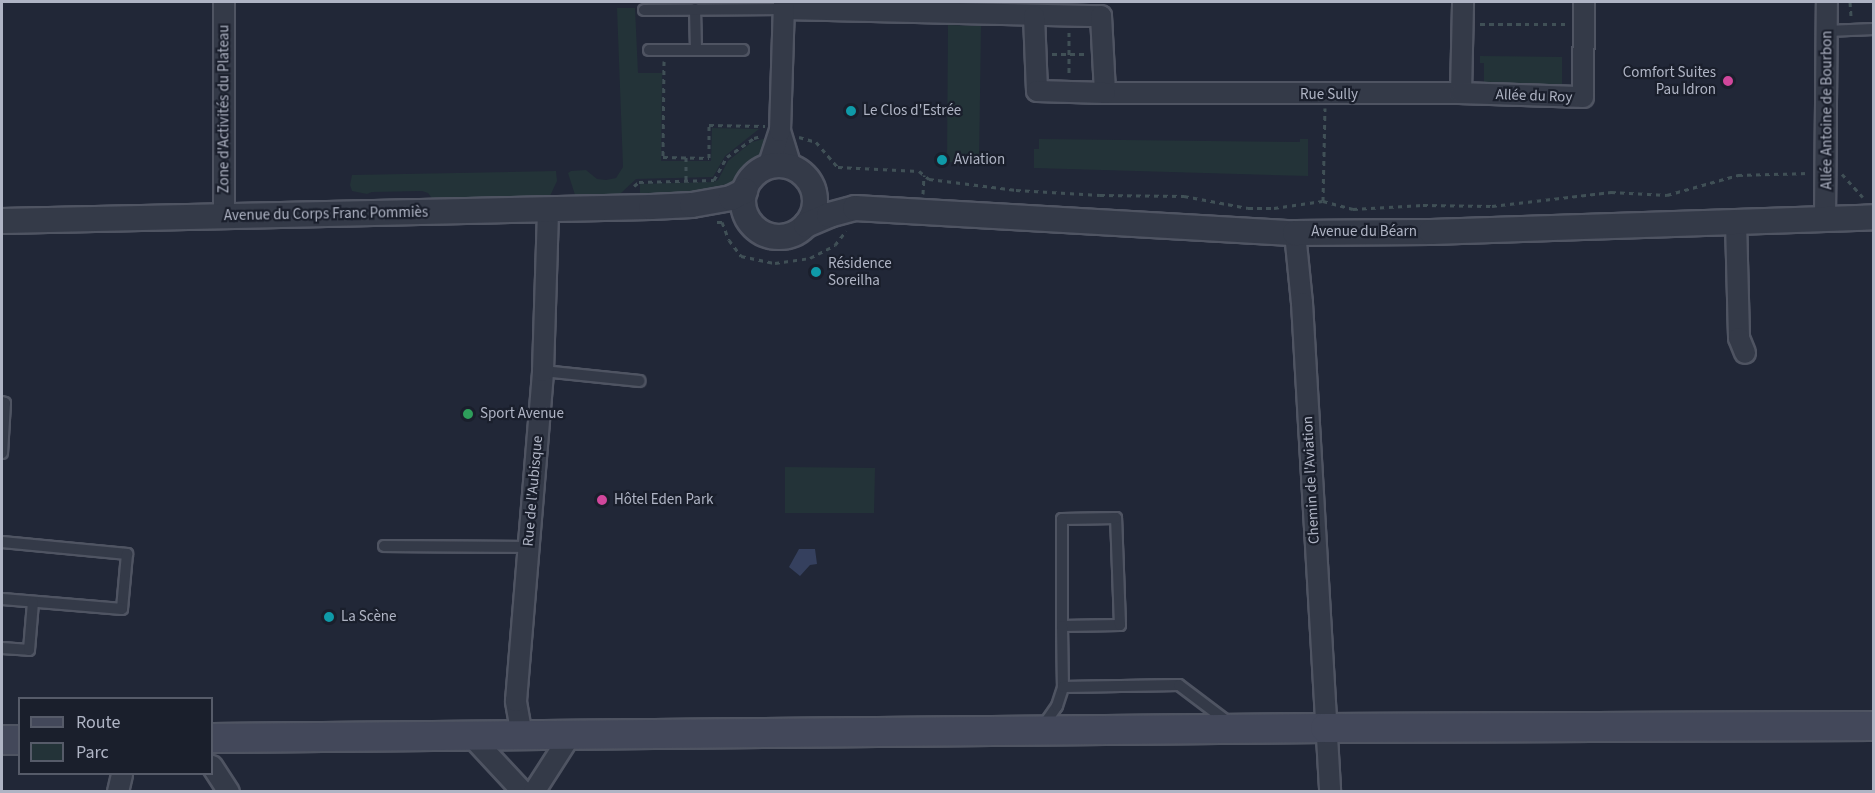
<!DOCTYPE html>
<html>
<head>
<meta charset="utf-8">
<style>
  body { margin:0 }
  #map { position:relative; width:1875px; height:793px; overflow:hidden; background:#212737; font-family:"Source Sans 3",sans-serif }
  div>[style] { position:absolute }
  .green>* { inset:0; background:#233338 }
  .water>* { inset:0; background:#35405e }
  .path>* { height:3px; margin-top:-1.5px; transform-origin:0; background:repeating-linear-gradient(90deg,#405056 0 4.5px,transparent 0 9px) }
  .roads { filter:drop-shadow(2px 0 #4f5462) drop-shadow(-2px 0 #4f5462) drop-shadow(0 2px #4f5462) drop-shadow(0 -2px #4f5462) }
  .service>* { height:10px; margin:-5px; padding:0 5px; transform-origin:5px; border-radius:5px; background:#343a48 }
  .minor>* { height:20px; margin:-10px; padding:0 10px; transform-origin:10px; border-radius:10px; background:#343a48 }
  .tertiary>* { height:24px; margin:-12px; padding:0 12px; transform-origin:12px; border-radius:12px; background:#343a48 }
  .tertiary>.ring { margin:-12px; padding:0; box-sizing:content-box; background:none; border:24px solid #343a48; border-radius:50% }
  .secondary>* { height:28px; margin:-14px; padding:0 14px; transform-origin:14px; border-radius:14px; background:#43485a }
  .dots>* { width:16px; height:16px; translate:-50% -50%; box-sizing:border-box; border:3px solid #1a1f2c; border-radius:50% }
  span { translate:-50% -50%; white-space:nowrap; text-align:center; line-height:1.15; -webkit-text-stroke:4.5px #1a1f2c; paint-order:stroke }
  .poi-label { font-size:15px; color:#afb4c4 }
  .right { translate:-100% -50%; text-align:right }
  .left { translate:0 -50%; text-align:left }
  .street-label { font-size:15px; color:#afb4c4 }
  .frame { position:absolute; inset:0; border:3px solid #afb4c4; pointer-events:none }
  .legend { position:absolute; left:18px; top:697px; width:195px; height:78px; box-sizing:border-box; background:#1a1f2c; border:2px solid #565b69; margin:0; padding:8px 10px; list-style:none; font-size:18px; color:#afb4c4 }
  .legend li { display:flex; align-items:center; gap:12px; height:30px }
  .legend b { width:30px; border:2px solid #565b69 }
</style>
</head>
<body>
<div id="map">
  <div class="green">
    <div style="clip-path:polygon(617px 8px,635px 8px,638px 73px,662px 73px,661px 161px,711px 161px,712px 128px,759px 129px,725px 156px,713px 177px,636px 179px,620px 194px,576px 198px,568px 173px,571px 171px,586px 170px,597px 179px,606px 180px,616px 178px,623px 167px)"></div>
    <div style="clip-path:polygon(948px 25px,981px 26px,979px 163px,947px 162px)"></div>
    <div style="clip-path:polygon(1480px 56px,1562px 57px,1562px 86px,1484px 85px,1484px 63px,1480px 63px)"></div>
    <div style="clip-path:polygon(770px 137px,766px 161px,750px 173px,740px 186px,640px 202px,640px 184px,713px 182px,718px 180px,728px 161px,743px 149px,752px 142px)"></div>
    <div style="clip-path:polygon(1039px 139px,1300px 142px,1300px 139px,1308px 139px,1308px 176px,1034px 168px,1034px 149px,1039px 149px)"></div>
    <div style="clip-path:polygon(556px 171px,557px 181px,550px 196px,434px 201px,428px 193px,422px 191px,372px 192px,367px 194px,352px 191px,350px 185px,352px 175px)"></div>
    <div style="clip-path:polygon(785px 467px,875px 468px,874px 513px,785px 513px)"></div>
  </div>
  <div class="water">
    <div style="clip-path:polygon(799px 549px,815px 549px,817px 564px,810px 565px,800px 576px,789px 567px)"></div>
  </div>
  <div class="path">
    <div style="left:1850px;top:2px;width:16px;rotate:86deg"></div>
    <div style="left:1480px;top:24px;width:86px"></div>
    <div style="left:1069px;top:32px;width:42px;rotate:90deg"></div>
    <div style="left:1052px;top:54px;width:35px"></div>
    <div style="left:664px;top:61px;width:96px;rotate:90.6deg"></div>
    <div style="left:663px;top:157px;width:46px;rotate:1.2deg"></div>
    <div style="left:709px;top:158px;width:33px;rotate:-90deg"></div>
    <div style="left:709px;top:125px;width:56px;rotate:1deg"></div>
    <div style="left:799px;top:137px;width:18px;rotate:16deg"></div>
    <div style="left:816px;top:142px;width:33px;rotate:49deg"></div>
    <div style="left:838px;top:167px;width:81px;rotate:2.8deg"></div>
    <div style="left:919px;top:171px;width:13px;rotate:39deg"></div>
    <div style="left:929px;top:179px;width:88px;rotate:7.2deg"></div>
    <div style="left:1016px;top:190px;width:84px;rotate:3.4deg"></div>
    <div style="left:1100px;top:195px;width:84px;rotate:0.7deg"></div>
    <div style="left:1184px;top:196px;width:65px;rotate:10.6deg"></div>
    <div style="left:1248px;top:208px;width:26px"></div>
    <div style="left:1274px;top:208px;width:49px;rotate:-8.1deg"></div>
    <div style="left:1323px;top:201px;width:31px;rotate:15deg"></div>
    <div style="left:1353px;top:209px;width:70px;rotate:-3.3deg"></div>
    <div style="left:1423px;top:205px;width:69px;rotate:0.8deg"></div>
    <div style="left:1492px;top:206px;width:120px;rotate:-6.7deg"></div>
    <div style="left:1611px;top:192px;width:56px;rotate:3.1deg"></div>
    <div style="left:1667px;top:195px;width:74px;rotate:-15.7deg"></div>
    <div style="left:1738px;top:175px;width:70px;rotate:-1.6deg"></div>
    <div style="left:1842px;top:174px;width:31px;rotate:48deg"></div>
    <div style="left:686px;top:180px;width:23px;rotate:-90deg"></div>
    <div style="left:634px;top:186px;width:6px;rotate:-39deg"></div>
    <div style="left:639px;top:182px;width:75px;rotate:-1.5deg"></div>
    <div style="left:714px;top:180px;width:26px;rotate:-61deg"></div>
    <div style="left:727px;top:157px;width:33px;rotate:-35deg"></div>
    <div style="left:754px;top:138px;width:7px;rotate:-16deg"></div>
    <div style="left:923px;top:194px;width:19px;rotate:-87deg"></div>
    <div style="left:1323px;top:201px;width:93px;rotate:-88.8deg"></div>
    <div style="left:717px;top:222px;width:5px"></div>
    <div style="left:722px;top:222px;width:19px;rotate:69deg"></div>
    <div style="left:729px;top:240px;width:20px;rotate:53deg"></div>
    <div style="left:741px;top:256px;width:35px;rotate:12deg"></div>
    <div style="left:775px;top:263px;width:35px;rotate:-8deg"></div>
    <div style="left:810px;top:258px;width:28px;rotate:-27deg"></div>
    <div style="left:835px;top:245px;width:18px;rotate:-52deg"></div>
  </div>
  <div class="roads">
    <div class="service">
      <div style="left:695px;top:9px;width:41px;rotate:88.6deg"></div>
      <div style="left:644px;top:10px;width:140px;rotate:-0.4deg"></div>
      <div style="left:1827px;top:31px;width:47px;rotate:-2.4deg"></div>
      <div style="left:649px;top:50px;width:94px"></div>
      <div style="left:543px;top:371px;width:97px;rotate:5.9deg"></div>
      <div style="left:2px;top:402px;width:3px;rotate:18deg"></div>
      <div style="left:5px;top:403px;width:50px;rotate:93.4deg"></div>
      <div style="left:2px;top:542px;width:126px;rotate:5.5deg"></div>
      <div style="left:127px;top:554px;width:55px;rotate:95.2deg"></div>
      <div style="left:122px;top:609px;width:120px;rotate:-175.2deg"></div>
      <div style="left:384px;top:546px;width:145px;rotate:0.4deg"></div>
      <div style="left:1062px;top:626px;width:58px;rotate:-1deg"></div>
      <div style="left:1120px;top:625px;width:107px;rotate:-92.1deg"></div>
      <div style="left:1116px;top:518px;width:54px;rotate:178.9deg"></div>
      <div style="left:1062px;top:519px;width:107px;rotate:90deg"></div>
      <div style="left:1062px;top:626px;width:61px;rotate:89.1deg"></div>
      <div style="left:2px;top:648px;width:27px;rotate:4deg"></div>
      <div style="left:29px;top:650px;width:48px;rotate:-85.2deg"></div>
      <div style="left:1043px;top:726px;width:24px;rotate:-55deg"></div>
      <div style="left:1057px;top:706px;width:20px;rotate:-72deg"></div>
      <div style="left:1063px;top:687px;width:116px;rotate:-1deg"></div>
      <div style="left:1179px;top:685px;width:61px;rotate:37.1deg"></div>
    </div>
    <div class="minor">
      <div style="left:784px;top:9px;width:317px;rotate:1.3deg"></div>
      <div style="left:1101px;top:16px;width:77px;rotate:87deg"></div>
      <div style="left:1105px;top:93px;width:356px"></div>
      <div style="left:1461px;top:93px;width:91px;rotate:-88.7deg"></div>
      <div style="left:1034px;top:16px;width:75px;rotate:87.7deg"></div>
      <div style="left:1037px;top:91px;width:68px;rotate:1.7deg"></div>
      <div style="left:1461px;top:93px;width:122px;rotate:1.9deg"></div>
      <div style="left:1583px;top:97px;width:95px;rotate:-89.4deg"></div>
      <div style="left:780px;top:131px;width:38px;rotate:73deg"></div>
      <div style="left:768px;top:167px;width:38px;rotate:-72deg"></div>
      <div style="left:780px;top:131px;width:129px;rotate:-88.2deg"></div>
      <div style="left:224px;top:217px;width:215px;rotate:-90deg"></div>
      <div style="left:1825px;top:218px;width:216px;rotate:-89.5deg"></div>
      <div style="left:1736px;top:222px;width:116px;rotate:88.5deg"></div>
      <div style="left:1739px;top:338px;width:16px;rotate:68deg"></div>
      <div style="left:1295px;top:233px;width:70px;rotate:84.3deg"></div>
      <div style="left:1302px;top:303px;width:490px;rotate:86.7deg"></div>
      <div style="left:471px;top:736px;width:76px;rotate:47.1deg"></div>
      <div style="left:522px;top:736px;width:36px;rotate:-100deg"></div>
      <div style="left:516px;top:701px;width:331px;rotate:-85.3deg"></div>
      <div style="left:543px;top:371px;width:162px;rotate:-88.2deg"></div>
      <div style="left:212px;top:766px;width:31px;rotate:57deg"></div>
      <div style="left:118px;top:792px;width:18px;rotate:-77deg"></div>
      <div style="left:534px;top:792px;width:67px;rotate:-57.3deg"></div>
    </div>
    <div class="tertiary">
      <div class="ring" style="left:743px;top:165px;width:48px;height:48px"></div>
      <div style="left:2px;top:221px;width:649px;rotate:-1.24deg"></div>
      <div style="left:651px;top:207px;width:41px;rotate:-2.8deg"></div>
      <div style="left:692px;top:205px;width:40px;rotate:-10deg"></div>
      <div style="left:731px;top:198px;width:16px;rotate:-27deg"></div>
      <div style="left:806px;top:225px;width:25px;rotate:-23deg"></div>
      <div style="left:829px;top:215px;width:27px;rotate:-15deg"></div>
      <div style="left:855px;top:208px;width:441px;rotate:3.3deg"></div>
      <div style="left:1295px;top:233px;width:136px;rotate:-0.4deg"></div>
      <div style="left:1431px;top:232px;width:443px;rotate:-1.9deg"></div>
    </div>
    <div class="secondary">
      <div style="left:212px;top:738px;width:1113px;rotate:-0.51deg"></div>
      <div style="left:1325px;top:728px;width:549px;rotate:-0.21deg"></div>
      <div style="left:2px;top:740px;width:18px"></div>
    </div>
  </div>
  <div class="dots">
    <div style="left:1728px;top:81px;background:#d1479c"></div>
    <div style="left:851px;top:111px;background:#0f9aa8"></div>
    <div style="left:942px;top:160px;background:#0f9aa8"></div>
    <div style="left:816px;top:272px;background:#0f9aa8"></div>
    <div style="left:468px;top:414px;background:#2e9e5b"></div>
    <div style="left:602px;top:500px;background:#d1479c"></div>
    <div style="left:329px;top:617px;background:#0f9aa8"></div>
  </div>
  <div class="poi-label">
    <span class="right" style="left:1716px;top:81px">Comfort Suites<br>Pau Idron</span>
    <span class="left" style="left:863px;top:111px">Le Clos d'Estrée</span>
    <span class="left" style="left:954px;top:160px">Aviation</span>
    <span class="left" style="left:828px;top:272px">Résidence<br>Soreilha</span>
    <span class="left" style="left:480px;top:414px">Sport Avenue</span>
    <span class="left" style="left:614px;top:500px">Hôtel Eden Park</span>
    <span class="left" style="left:341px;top:617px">La Scène</span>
  </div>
  <div class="street-label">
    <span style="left:1329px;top:95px">Rue Sully</span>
    <span style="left:1534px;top:96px;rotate:2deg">Allée du Roy</span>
    <span style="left:224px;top:109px;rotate:-90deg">Zone d'Activités du Plateau</span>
    <span style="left:1827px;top:110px;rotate:-90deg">Allée Antoine de Bourbon</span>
    <span style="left:326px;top:214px;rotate:-1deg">Avenue du Corps Franc Pommiès</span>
    <span style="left:1364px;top:232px">Avenue du Béarn</span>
    <span style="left:1311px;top:480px;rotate:-93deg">Chemin de l'Aviation</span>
    <span style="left:533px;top:491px;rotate:-85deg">Rue de l'Aubisque</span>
  </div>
  <div class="frame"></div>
  <ul class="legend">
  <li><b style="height:8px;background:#43485a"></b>Route</li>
  <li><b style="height:16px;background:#233338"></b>Parc</li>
  </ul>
</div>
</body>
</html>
